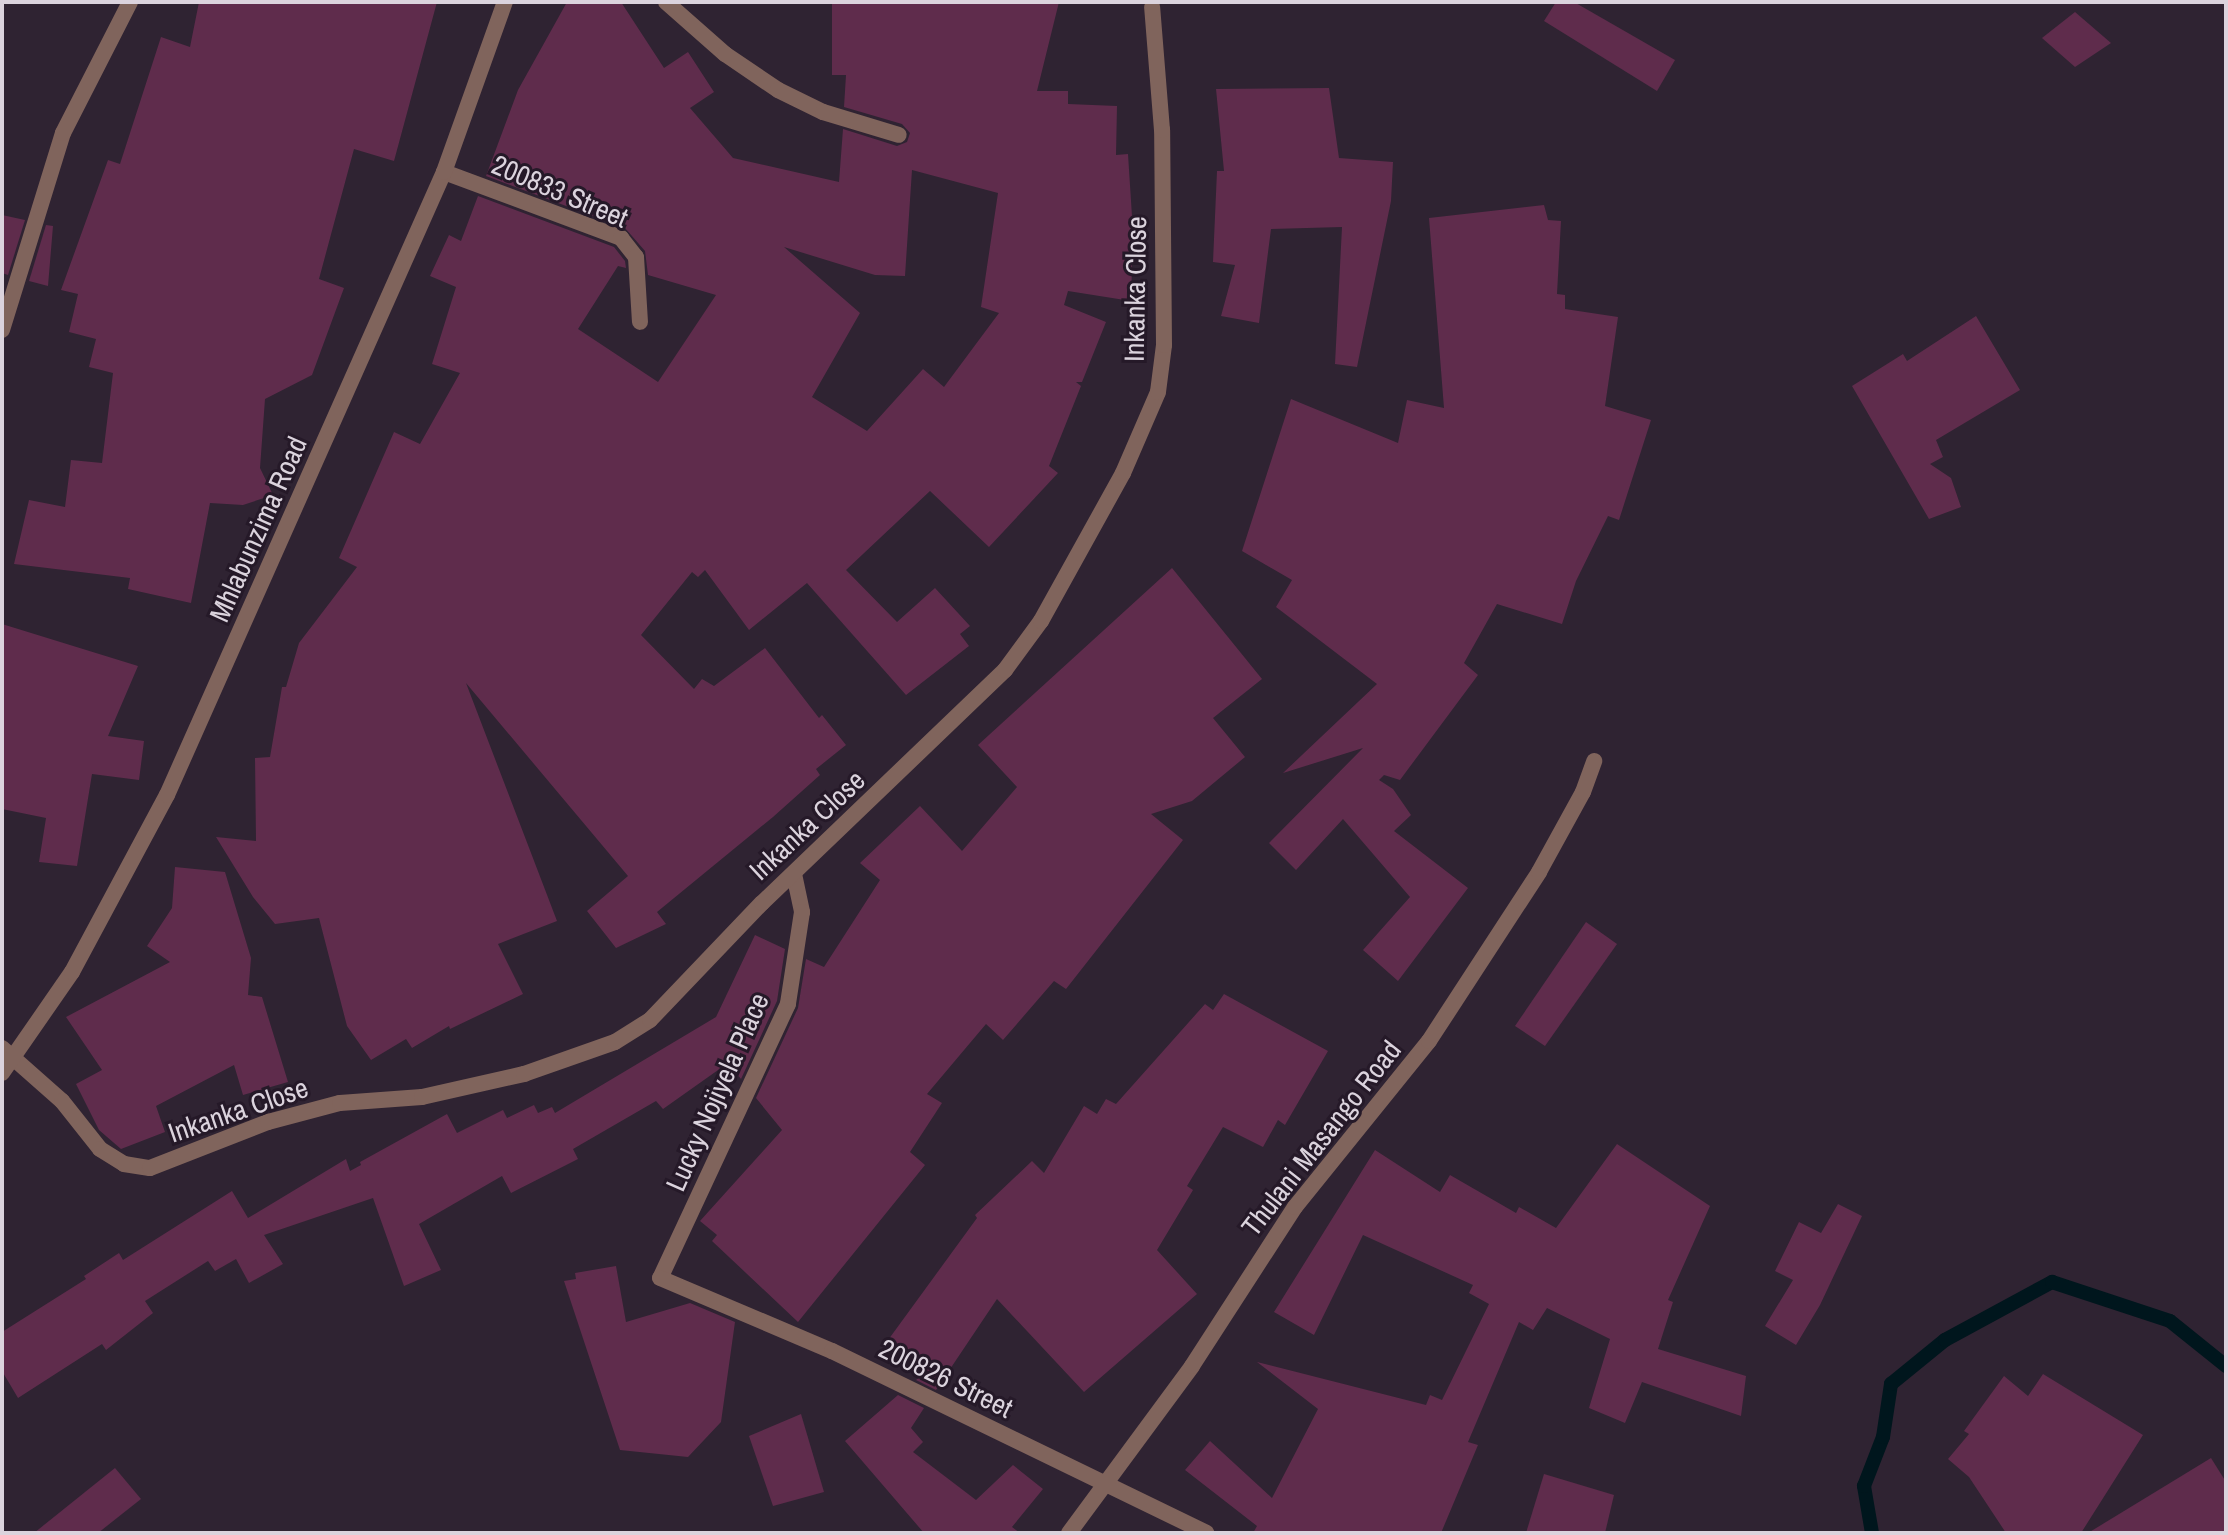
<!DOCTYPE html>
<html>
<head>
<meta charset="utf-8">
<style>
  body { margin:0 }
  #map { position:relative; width:2228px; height:1535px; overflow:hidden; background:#2f2332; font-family:"Archivo Narrow",sans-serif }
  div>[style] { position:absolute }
  .stream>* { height:14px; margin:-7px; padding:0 7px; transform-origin:7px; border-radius:7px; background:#00161d }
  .building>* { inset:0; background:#5f2c4c }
  .service>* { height:16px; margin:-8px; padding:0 8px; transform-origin:8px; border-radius:8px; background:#80645c }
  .minor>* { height:16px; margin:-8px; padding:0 8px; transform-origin:8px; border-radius:8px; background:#80645c }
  span { translate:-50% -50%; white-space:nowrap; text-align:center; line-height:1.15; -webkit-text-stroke:6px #251928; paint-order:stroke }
  .street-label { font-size:28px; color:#dbd3dd }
  .frame { position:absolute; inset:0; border:4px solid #dbd3dd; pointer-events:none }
</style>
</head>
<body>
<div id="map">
  <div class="stream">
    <div style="left:1872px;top:1533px;width:48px;rotate:-99.7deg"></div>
    <div style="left:1864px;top:1486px;width:53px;rotate:-68.8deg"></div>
    <div style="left:1883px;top:1437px;width:54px;rotate:-81.4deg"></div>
    <div style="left:1891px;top:1384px;width:70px;rotate:-39.2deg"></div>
    <div style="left:1945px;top:1340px;width:122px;rotate:-28.5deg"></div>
    <div style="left:2052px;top:1282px;width:124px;rotate:18.3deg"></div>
    <div style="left:2170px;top:1321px;width:72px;rotate:38.8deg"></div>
  </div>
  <div class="building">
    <div style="clip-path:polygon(199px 2px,437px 2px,394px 161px,354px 149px,319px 279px,344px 288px,312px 375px,265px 399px,260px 468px,273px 495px,243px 505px,210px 503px,191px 603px,128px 589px,130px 578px,14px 564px,29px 500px,65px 507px,71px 460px,102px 463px,113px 373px,89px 367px,96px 339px,69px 332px,78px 294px,61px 290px,108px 160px,120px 164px,161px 37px,190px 47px)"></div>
    <div style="clip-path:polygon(evenodd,567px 2px,621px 2px,664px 68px,688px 52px,714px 92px,690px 108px,733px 158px,839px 182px,843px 129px,897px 146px,907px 142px,910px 133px,902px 124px,844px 107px,846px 75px,832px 75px,832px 2px,1059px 2px,1037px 91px,1068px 91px,1068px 104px,1117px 106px,1116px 155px,1128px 154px,1133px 232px,1131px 301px,1068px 291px,1064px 305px,1106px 322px,1082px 382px,1076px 382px,1081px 386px,1049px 466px,1058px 473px,989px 547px,930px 491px,846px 570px,897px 622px,935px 588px,970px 626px,960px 634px,969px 646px,906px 695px,807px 583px,749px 630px,705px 570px,698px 577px,692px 572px,641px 635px,694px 689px,702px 679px,714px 686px,765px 648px,819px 718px,822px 715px,846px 745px,816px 769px,820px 775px,773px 817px,657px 912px,666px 924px,616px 948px,587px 911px,628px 876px,466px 683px,557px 921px,498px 944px,523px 994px,450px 1029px,449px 1026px,412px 1048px,406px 1039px,371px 1060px,347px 1026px,319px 918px,275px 924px,253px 897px,216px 837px,256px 841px,255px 758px,270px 757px,282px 687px,286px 687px,299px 643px,357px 567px,339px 558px,394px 432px,420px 444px,460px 373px,432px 364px,456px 287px,430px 276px,449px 235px,461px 241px,478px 196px,614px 247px,625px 261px,626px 268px,618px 266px,578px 329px,658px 382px,716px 295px,648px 275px,645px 251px,625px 228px,486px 176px,518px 90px,567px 2px,912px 170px,998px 193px,981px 307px,999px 313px,944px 387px,923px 369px,867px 431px,812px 397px,860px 313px,784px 247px,875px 275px,905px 276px,912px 170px)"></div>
    <div style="clip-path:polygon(1556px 2px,1574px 2px,1675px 60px,1657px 91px,1544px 21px)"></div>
    <div style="clip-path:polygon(2075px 12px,2111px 43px,2075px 67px,2042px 38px)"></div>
    <div style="clip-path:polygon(1329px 88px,1339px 158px,1393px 162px,1391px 201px,1357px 367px,1335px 364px,1342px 227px,1271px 229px,1259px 323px,1221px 316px,1235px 265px,1213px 262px,1217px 171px,1224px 171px,1216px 89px)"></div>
    <div style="clip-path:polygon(1544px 205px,1548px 220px,1561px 221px,1557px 294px,1565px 295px,1565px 309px,1618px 317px,1605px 406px,1651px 420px,1619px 520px,1608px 516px,1576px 581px,1562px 624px,1497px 604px,1464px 663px,1478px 675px,1400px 780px,1384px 775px,1379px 780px,1393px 789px,1411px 815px,1394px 831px,1468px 888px,1398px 981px,1363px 950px,1410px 897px,1343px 819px,1296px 870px,1269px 843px,1363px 748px,1283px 773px,1377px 684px,1276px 607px,1292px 580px,1242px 551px,1291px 399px,1398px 443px,1407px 400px,1444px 408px,1429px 218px)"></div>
    <div style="clip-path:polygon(2px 215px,25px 220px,8px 275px,2px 273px)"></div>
    <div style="clip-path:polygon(46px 225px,53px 226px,48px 286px,29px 281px)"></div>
    <div style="clip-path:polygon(1976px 316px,2020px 390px,1936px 440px,1943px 457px,1930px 464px,1951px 478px,1961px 507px,1929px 519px,1852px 386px,1903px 354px,1907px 361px)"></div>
    <div style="clip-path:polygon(1172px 568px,1262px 679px,1213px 718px,1245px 757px,1192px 801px,1151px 814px,1183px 840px,1066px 989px,1054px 981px,1003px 1040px,986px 1024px,927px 1094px,942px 1103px,910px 1152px,925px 1165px,798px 1322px,712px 1241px,717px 1235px,700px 1221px,782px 1130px,756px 1098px,798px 1008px,806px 959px,824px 967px,880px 880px,860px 863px,920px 806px,962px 851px,1017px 787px,978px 745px)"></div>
    <div style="clip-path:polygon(2px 624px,138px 666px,108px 736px,144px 741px,139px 780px,92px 774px,77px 866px,39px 862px,46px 818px,2px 809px)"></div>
    <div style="clip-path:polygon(175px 867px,225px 872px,251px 958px,248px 995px,262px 997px,288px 1082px,243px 1095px,234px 1065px,156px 1106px,165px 1132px,121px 1149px,99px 1130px,76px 1084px,102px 1070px,66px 1017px,170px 962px,147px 946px,172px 908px)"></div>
    <div style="clip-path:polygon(1586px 922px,1617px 944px,1545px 1046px,1515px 1026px)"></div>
    <div style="clip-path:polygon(755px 935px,785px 949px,777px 1001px,741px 1079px,728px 1063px,663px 1109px,656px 1101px,573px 1149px,578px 1159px,511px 1193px,502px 1176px,419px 1224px,441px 1270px,404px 1286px,373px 1198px,264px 1235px,283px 1264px,249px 1283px,236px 1259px,215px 1271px,208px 1261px,145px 1301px,153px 1313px,106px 1350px,102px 1344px,18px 1398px,2px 1371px,2px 1332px,86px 1279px,84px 1276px,119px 1253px,123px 1260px,232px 1191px,248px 1218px,346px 1159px,350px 1171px,361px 1165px,360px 1162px,447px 1114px,457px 1133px,503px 1110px,507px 1118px,534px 1105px,538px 1113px,552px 1107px,555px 1113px,716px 1017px)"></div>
    <div style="clip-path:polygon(1224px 994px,1328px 1051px,1285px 1125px,1278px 1120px,1263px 1147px,1223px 1127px,1187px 1186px,1193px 1190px,1157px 1250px,1197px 1294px,1084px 1392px,997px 1299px,936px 1390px,916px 1380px,923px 1374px,883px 1347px,977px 1218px,975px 1215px,1032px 1161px,1044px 1173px,1084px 1106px,1097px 1114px,1106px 1099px,1116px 1104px,1205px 1004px,1213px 1010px)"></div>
    <div style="clip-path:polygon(1617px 1144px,1710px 1206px,1668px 1300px,1673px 1302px,1658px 1349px,1746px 1376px,1741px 1416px,1642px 1382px,1625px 1423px,1589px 1408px,1610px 1339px,1547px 1308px,1533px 1330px,1519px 1322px,1468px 1442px,1478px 1445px,1441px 1533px,1253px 1533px,1257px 1526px,1185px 1470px,1210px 1441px,1272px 1498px,1318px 1409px,1257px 1362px,1426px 1405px,1430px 1395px,1442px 1400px,1489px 1304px,1469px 1293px,1473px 1285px,1363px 1235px,1314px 1335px,1274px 1312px,1375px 1150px,1440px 1192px,1450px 1175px,1516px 1213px,1519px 1207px,1556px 1228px)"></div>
    <div style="clip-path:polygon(1838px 1204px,1862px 1216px,1820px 1305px,1796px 1345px,1765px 1326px,1793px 1280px,1775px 1271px,1799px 1222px,1821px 1233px)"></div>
    <div style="clip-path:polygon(616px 1266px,626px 1322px,690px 1303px,735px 1322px,721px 1422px,688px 1457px,620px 1450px,564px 1281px,576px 1279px,575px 1273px)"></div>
    <div style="clip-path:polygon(2043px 1374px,2143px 1435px,2081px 1533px,2006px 1533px,1969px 1477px,1948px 1459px,1969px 1434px,1964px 1431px,2004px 1376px,2028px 1396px)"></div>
    <div style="clip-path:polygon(898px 1395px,924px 1408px,911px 1428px,923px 1442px,913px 1452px,976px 1500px,1013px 1465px,1043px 1489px,1012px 1527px,1020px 1533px,924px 1533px,845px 1441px)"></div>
    <div style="clip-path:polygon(801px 1414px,824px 1492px,773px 1506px,749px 1436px)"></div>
    <div style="clip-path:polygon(2211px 1458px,2226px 1482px,2226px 1533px,2088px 1533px)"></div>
    <div style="clip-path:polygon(115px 1468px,141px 1499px,98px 1533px,34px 1533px)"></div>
    <div style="clip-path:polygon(1544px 1474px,1614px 1495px,1605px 1533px,1526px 1533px)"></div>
  </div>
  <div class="service">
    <div style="left:666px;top:2px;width:79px;rotate:41.4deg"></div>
    <div style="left:725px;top:54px;width:64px;rotate:34.2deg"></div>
    <div style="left:778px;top:90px;width:50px;rotate:26.1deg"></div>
    <div style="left:823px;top:112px;width:79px;rotate:16.8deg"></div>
    <div style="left:444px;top:172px;width:189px;rotate:20.4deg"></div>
    <div style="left:621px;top:238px;width:24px;rotate:52deg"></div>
    <div style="left:636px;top:257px;width:65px;rotate:86.5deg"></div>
  </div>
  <div class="minor">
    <div style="left:2px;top:330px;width:206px;rotate:-72.8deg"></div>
    <div style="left:63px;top:133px;width:147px;rotate:-62.9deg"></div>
    <div style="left:794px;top:874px;width:39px;rotate:78deg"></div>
    <div style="left:802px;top:912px;width:93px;rotate:98.7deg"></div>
    <div style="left:788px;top:1004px;width:302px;rotate:115deg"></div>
    <div style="left:660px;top:1278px;width:187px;rotate:23deg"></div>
    <div style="left:832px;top:1351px;width:416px;rotate:25.9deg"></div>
    <div style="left:2px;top:1048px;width:80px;rotate:41.5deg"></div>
    <div style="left:62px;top:1101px;width:61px;rotate:51.6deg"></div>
    <div style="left:100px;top:1149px;width:28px;rotate:32deg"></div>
    <div style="left:124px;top:1164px;width:26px;rotate:9deg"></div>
    <div style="left:150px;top:1168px;width:127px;rotate:-21.3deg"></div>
    <div style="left:268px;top:1122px;width:74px;rotate:-14.8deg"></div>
    <div style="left:340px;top:1103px;width:82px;rotate:-4.2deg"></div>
    <div style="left:422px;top:1097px;width:105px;rotate:-12.7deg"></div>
    <div style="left:524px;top:1074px;width:96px;rotate:-19.4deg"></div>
    <div style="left:615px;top:1042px;width:41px;rotate:-32.2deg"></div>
    <div style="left:650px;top:1020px;width:162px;rotate:-46.3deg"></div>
    <div style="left:762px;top:903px;width:337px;rotate:-43.8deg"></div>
    <div style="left:1005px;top:670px;width:61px;rotate:-53.7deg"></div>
    <div style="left:1041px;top:621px;width:169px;rotate:-61deg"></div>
    <div style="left:1123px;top:473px;width:88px;rotate:-66.6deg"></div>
    <div style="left:1158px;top:392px;width:47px;rotate:-82.7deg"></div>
    <div style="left:1164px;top:345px;width:215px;rotate:-90.5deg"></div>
    <div style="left:1162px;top:130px;width:123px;rotate:-94.6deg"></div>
    <div style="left:2px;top:1073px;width:123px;rotate:-55.3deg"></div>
    <div style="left:72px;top:972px;width:201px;rotate:-61.8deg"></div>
    <div style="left:167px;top:795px;width:682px;rotate:-66.03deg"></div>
    <div style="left:444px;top:172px;width:181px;rotate:-70.3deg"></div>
    <div style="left:1069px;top:1533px;width:207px;rotate:-53.6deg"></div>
    <div style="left:1192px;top:1366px;width:189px;rotate:-57.1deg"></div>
    <div style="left:1295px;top:1207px;width:213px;rotate:-51.1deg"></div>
    <div style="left:1429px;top:1041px;width:202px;rotate:-56.9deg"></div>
    <div style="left:1539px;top:872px;width:91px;rotate:-61.2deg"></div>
    <div style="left:1583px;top:792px;width:33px;rotate:-70deg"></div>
  </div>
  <div class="street-label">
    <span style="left:560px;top:191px;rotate:23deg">200833 Street</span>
    <span style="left:1135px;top:289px;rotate:-89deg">Inkanka Close</span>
    <span style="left:258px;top:529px;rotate:-66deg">Mhlabunzima Road</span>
    <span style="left:807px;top:825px;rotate:-43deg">Inkanka Close</span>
    <span style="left:717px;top:1092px;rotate:-66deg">Lucky Nojiyela Place</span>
    <span style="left:238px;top:1110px;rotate:-19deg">Inkanka Close</span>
    <span style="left:1321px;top:1138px;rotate:-52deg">Thulani Masango Road</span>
    <span style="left:946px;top:1378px;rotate:26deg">200826 Street</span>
  </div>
  <div class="frame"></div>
</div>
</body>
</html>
